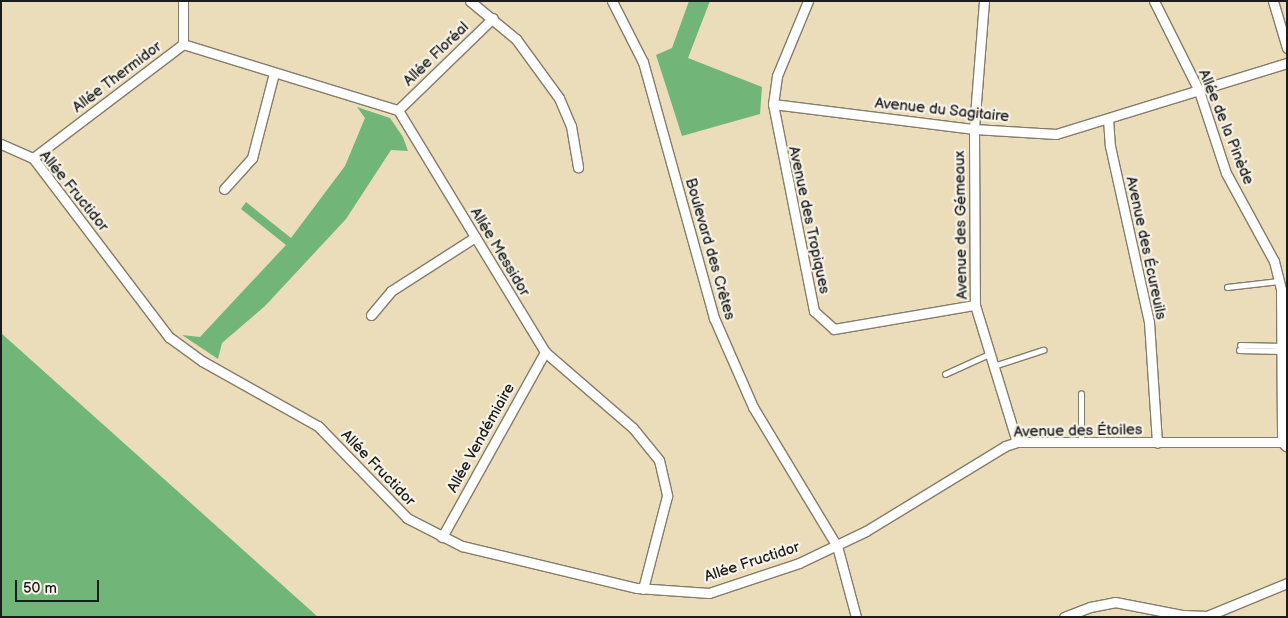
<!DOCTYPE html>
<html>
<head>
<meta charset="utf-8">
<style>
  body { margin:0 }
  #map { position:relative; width:1288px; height:618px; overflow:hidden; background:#ebddba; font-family:"Balsamiq Sans",sans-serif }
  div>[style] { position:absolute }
  .forest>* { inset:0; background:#72b578 }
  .roads { filter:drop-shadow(1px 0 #847c6b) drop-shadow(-1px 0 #847c6b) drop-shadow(0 1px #847c6b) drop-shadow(0 -1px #847c6b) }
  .service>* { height:4.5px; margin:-2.25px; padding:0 2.25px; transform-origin:2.25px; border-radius:2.25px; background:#fff }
  .minor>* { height:9px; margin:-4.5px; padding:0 4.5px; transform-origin:4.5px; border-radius:4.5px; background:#fff }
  span { translate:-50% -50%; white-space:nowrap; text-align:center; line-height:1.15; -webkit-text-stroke:4.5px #f7f3e8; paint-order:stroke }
  .street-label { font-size:15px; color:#1c1c1c }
  .frame { position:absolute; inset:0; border:2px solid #1c1c1c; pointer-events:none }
  .scale { position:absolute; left:15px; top:580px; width:84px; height:22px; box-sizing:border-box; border:2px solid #1c1c1c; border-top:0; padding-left:6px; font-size:15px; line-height:18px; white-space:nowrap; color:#1c1c1c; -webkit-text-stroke:4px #f7f3e8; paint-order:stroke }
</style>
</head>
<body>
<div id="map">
  <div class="forest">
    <div style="clip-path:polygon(689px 1px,710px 1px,688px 58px,762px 87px,760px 114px,682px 136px,656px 55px,672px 48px)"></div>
    <div style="clip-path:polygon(357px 107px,390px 118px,403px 137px,408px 151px,391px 150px,346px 219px,265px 306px,222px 343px,218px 359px,182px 335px,200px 337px,286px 245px,241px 209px,246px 202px,291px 238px,345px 166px,365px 118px)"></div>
    <div style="clip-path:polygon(1px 333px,318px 617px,1px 617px)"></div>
  </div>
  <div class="roads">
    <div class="service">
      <div style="left:1227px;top:287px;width:52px;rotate:-6.6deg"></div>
      <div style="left:1240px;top:345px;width:41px;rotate:1.4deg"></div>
      <div style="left:1239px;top:350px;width:42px;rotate:1.4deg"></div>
      <div style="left:994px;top:366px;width:52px;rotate:-18.1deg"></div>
      <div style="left:945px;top:374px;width:48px;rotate:-24.4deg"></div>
      <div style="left:1081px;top:442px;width:48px;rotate:-90deg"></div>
    </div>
    <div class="minor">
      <div style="left:470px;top:1px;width:60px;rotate:39.6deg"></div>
      <div style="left:516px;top:39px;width:73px;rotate:53.9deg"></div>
      <div style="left:559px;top:98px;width:30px;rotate:67deg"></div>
      <div style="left:571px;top:126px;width:42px;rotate:80.3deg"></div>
      <div style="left:612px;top:1px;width:68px;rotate:63.1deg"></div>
      <div style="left:643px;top:62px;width:266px;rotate:74.5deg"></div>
      <div style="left:714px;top:318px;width:97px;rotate:66.3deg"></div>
      <div style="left:753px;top:407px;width:162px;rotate:58.9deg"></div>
      <div style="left:837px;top:546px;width:73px;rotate:75deg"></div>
      <div style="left:808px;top:1px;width:81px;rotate:112.5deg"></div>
      <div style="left:777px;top:76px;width:28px;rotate:98deg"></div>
      <div style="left:773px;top:104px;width:211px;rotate:78.8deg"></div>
      <div style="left:814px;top:311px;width:27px;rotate:42deg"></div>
      <div style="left:834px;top:329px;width:143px;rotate:-9.7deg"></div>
      <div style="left:984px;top:1px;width:128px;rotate:94.5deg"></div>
      <div style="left:974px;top:129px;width:176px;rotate:89.7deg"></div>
      <div style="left:975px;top:305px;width:143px;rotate:73deg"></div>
      <div style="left:1154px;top:1px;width:101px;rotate:63.4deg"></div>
      <div style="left:1199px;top:91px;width:86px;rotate:71.8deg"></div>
      <div style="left:1226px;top:173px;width:100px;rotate:61.4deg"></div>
      <div style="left:1274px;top:261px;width:29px;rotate:76deg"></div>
      <div style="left:1281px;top:289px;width:153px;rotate:89.6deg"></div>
      <div style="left:1282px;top:442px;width:6px;rotate:45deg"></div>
      <div style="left:1273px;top:1px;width:49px;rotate:73.4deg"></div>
      <div style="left:183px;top:44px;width:225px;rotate:17.1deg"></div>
      <div style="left:398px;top:110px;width:283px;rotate:58.7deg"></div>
      <div style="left:545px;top:352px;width:116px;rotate:40.8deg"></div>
      <div style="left:633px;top:428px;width:41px;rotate:50.9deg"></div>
      <div style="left:659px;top:460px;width:37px;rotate:77deg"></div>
      <div style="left:667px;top:496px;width:96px;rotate:104.5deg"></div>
      <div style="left:773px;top:104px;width:203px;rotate:7.1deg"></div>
      <div style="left:974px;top:129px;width:82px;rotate:3.5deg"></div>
      <div style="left:1056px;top:134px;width:242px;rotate:-17.1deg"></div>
      <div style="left:398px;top:110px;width:132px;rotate:-44.1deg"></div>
      <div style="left:1108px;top:119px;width:27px;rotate:86deg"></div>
      <div style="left:1110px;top:146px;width:180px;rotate:77.5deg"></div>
      <div style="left:1149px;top:322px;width:121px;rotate:86.2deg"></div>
      <div style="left:1px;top:144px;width:35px;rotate:24deg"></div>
      <div style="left:33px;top:158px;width:225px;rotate:52.8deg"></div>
      <div style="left:169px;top:337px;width:41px;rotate:36deg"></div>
      <div style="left:202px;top:361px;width:133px;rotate:29.3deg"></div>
      <div style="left:318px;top:426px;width:128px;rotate:45.9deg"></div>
      <div style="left:407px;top:518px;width:62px;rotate:27deg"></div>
      <div style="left:462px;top:546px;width:180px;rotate:13.5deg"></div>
      <div style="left:637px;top:588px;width:72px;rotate:4deg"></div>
      <div style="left:709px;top:593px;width:95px;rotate:-18.4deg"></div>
      <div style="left:799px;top:563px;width:74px;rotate:-25.5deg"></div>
      <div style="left:866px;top:531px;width:163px;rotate:-31.4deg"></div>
      <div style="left:1005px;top:446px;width:13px;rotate:-18deg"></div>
      <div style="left:1017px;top:442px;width:270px"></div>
      <div style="left:33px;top:158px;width:188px;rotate:-37.2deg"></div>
      <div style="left:183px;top:44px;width:43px;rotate:-90deg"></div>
      <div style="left:224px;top:189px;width:42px;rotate:-47.9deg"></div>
      <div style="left:252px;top:158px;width:88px;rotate:-75.5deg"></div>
      <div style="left:371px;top:315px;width:31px;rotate:-50deg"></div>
      <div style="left:391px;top:291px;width:100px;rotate:-32.7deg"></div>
      <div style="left:442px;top:537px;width:212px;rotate:-60.9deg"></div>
      <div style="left:1064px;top:617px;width:28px;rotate:-21deg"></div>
      <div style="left:1090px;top:607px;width:25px;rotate:-11deg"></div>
      <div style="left:1115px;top:602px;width:68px;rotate:11deg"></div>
      <div style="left:1182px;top:615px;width:25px;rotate:2deg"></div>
      <div style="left:1207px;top:616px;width:87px;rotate:-22.4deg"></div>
    </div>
  </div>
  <div class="street-label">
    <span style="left:436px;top:54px;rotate:-44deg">Allée Floréal</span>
    <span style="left:117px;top:77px;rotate:-37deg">Allée Thermidor</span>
    <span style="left:942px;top:110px;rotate:6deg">Avenue du Sagitaire</span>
    <span style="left:1226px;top:127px;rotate:68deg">Allée de la Pinède</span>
    <span style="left:74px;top:191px;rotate:51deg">Allée Fructidor</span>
    <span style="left:809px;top:220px;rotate:78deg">Avenue des Tropiques</span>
    <span style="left:961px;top:225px;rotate:-91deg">Avenue des Gémeaux</span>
    <span style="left:1146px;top:248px;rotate:78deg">Avenue des Écureuils</span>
    <span style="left:710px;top:249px;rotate:74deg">Boulevard des Crêtes</span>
    <span style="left:500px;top:252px;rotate:59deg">Allée Messidor</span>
    <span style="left:1078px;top:431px;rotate:-1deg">Avenue des Étoiles</span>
    <span style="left:481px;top:438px;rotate:-61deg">Allée Vendémiaire</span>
    <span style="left:378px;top:468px;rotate:46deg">Allée Fructidor</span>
    <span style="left:752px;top:562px;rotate:-18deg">Allée Fructidor</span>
  </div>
  <div class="frame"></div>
  <div class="scale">50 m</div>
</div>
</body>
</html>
